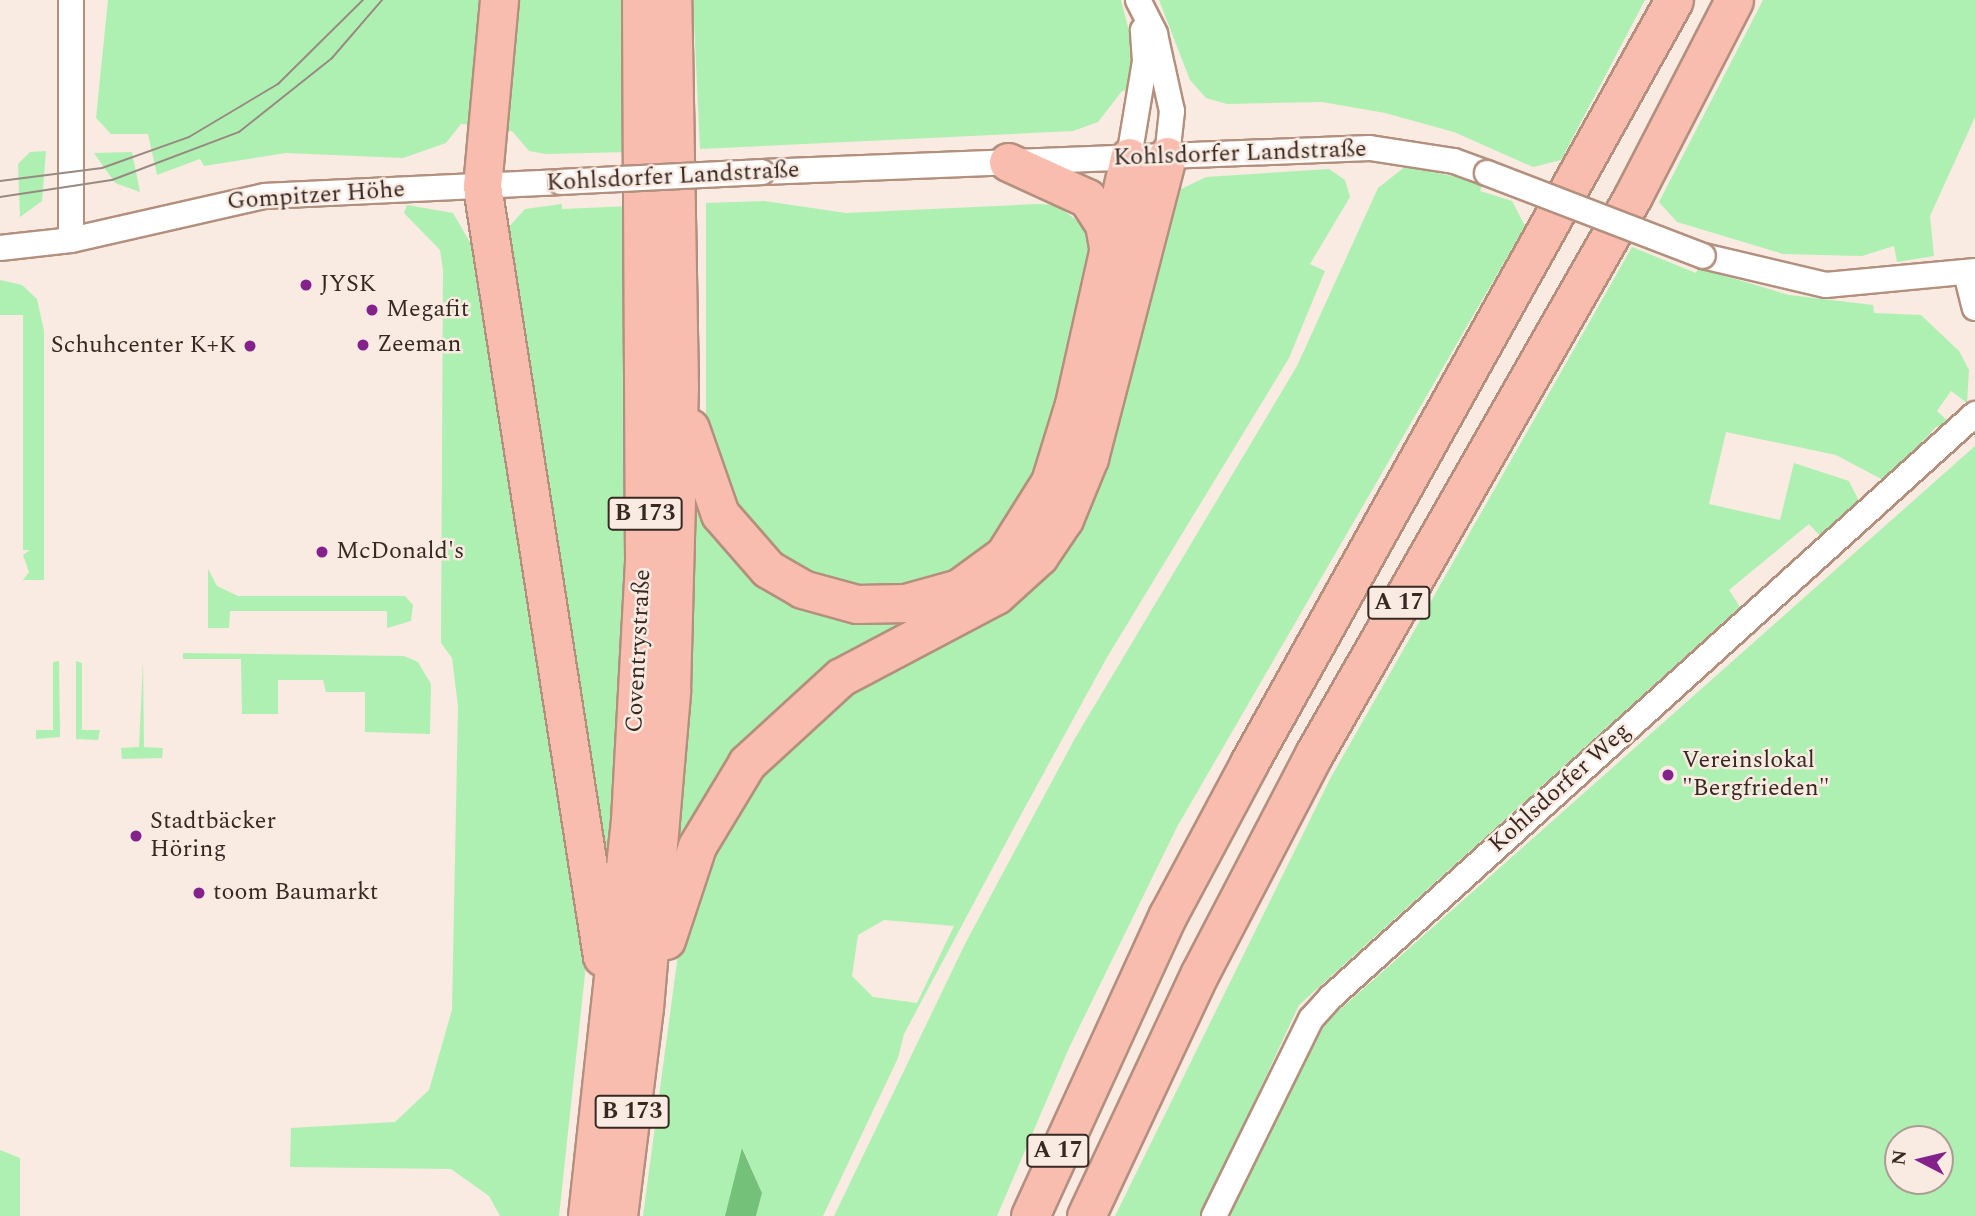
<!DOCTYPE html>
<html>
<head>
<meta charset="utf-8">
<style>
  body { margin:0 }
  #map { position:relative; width:1975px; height:1216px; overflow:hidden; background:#f9eae2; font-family:Spectral,serif }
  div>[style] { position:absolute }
  .green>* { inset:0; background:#aef0b1 }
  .forest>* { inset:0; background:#74c27a }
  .roads { filter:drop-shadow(2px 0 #b3907e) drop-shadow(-2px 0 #b3907e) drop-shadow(0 2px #b3907e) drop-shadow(0 -2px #b3907e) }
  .minor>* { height:24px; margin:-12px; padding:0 12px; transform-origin:12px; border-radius:12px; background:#fff }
  .highway>* { height:37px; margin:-18.5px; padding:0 18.5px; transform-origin:18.5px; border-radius:18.5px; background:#f9bdb0 }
  .tram>* { height:2px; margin:-1px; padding:0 1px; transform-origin:1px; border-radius:1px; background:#988982 }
  .bridges { filter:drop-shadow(2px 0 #b3907e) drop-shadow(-2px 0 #b3907e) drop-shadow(0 2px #b3907e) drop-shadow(0 -2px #b3907e) }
  .minor-bridge>* { height:24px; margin:-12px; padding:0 12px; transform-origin:12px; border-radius:12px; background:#fff }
  .dots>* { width:19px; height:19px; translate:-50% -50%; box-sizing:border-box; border:4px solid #f9eae2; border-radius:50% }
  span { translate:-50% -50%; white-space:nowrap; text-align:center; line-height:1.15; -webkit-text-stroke:5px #f9eae2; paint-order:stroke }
  .shield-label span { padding:2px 5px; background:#f9eae2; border:2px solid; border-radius:5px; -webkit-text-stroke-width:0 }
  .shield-label { font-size:23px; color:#372922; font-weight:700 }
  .street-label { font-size:24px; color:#372922 }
  .poi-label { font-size:24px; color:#372922 }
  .left { translate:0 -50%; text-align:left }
  .right { translate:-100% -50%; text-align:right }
  .north { position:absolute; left:1884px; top:1125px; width:70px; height:70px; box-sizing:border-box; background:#f9eae2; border:2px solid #ab9d95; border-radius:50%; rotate:277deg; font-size:19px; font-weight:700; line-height:28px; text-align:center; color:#372922 }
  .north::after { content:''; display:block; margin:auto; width:24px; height:32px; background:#84228c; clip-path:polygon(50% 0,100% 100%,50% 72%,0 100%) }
</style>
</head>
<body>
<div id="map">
  <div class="green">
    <div style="clip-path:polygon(108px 0,488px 0,473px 125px,461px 124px,446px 143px,403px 158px,286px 153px,204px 166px,200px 159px,157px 175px,148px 134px,111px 134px,96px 118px)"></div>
    <div style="clip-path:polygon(512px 0,625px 0,630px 152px,546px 154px,529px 151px,512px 131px,501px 131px)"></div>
    <div style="clip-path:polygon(693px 0,1121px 0,1135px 54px,1130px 90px,1122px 91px,1098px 122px,1073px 131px,700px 149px)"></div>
    <div style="clip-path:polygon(1159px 0,1645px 0,1561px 160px,1533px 167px,1454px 132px,1385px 113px,1322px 102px,1227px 104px,1206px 98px,1190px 80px)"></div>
    <div style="clip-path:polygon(1763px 0,1975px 0,1975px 117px,1930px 216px,1934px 256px,1897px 262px,1894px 246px,1862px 256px,1783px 254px,1677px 222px,1659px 202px)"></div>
    <div style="clip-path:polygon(46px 151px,42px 201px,20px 217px,18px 164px,30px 152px)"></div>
    <div style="clip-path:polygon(132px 152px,140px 192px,115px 183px,94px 153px)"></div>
    <div style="clip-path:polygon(1406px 166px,1483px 183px,1480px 191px,1512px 201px,1525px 226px,1177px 827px,1069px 1048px,997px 1216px,834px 1216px,965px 944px,1074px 740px,1297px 366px,1378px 188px)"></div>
    <div style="clip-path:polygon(evenodd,1329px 169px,1345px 180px,1350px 197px,1310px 264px,1325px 271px,1289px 358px,1106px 659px,1017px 822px,904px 1034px,898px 1058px,823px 1216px,756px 1216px,762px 1193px,743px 1149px,725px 1216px,643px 1216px,683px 917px,721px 817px,825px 700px,960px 630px,1175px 192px,1206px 177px,1329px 169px,884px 920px,954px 926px,917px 1003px,873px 997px,852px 976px,858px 935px,884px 920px)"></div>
    <div style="clip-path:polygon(764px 201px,846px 213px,1038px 204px,1056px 205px,1079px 222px,1089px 218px,1097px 257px,1028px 503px,972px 564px,929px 583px,883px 593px,805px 578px,734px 514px,706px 424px,706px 203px)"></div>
    <div style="clip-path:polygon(562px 204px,562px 209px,632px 206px,631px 478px,606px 929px,506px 230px,525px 209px)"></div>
    <div style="clip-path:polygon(407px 205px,453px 213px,479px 258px,580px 869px,585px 974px,559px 1216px,500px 1216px,489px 1196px,451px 1169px,290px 1167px,291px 1128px,395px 1122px,429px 1090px,452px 1010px,458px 706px,452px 658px,441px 643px,443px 270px,440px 250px,404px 213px)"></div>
    <div style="clip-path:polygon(1632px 247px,1696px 273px,1698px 268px,1789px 295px,1873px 305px,1874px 313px,1921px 315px,1959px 351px,1969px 370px,1967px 403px,1951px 391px,1937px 411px,1952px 425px,1936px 427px,1885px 481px,1836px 455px,1726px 432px,1709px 504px,1780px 520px,1794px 463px,1849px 481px,1860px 503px,1821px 537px,1809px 524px,1729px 590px,1740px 607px,1299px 1005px,1201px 1216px,1115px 1216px,1330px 779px)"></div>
    <div style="clip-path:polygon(0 280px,22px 285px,37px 299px,44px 331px,44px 580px,23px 580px,29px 572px,23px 555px,30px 550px,23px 550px,23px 315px,0 315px)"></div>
    <div style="clip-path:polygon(evenodd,1975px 446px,1975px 1216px,1218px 1216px,1318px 1029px,1975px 446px,1898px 1139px,1940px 1139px,1940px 1181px,1898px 1181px,1898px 1139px)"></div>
    <div style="clip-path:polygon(690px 479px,827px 606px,1029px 550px,871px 646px,670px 872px)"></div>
    <div style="clip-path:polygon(208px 569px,217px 586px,238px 596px,405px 596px,413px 605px,411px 621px,387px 628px,387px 611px,230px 611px,229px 628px,208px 628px)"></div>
    <div style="clip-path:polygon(183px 653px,404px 656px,418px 662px,431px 684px,430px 734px,365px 732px,365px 692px,326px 692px,323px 680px,278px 680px,278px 714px,242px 714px,241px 659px,183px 659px)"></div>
    <div style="clip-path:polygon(59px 661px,60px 737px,36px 739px,36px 730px,53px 730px,53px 662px)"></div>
    <div style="clip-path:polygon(76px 661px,82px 663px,82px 730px,100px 730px,98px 740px,76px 739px)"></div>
    <div style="clip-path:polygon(143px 661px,144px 747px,163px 748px,162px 758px,122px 759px,121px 748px,139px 747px)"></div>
    <div style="clip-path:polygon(0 1150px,20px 1158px,20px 1216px,0 1216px)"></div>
  </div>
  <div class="forest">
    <div style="clip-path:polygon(742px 1148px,762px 1193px,756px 1216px,725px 1216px)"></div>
  </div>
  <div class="roads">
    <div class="minor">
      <div style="left:71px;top:0;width:240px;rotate:90deg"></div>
      <div style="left:1138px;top:0;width:38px;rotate:63deg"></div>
      <div style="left:1155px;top:34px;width:79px;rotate:77.6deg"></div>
      <div style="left:1172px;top:111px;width:45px;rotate:96.3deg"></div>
      <div style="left:1129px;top:157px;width:97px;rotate:-80.5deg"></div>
      <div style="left:1145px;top:61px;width:31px;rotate:-94deg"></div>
      <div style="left:762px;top:172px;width:608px;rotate:-2.26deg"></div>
      <div style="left:1370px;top:148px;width:85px;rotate:8.8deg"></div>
      <div style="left:1454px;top:161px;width:35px;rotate:20deg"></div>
      <div style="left:0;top:248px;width:71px;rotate:-6.4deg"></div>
      <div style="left:71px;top:240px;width:199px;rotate:-12.8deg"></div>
      <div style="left:265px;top:196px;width:296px;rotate:-2.7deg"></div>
      <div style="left:1703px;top:256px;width:126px;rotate:13.3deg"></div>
      <div style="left:1826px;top:285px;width:150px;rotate:-5.4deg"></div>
      <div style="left:1966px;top:273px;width:36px;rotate:76deg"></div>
      <div style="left:1214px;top:1216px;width:220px;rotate:-63.8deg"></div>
      <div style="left:1311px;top:1019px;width:30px;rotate:-48deg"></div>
      <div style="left:1331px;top:997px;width:869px;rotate:-42.15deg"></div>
    </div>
    <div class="highway">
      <div style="left:499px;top:0;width:187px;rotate:95.2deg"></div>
      <div style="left:482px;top:186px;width:780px;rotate:81.15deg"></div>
      <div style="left:1008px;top:162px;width:87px;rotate:24.5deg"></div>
      <div style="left:1087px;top:198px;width:31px;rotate:57deg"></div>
      <div style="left:1104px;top:224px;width:27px;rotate:80deg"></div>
      <div style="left:690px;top:428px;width:91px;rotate:70.8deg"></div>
      <div style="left:720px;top:514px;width:73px;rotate:48.9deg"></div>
      <div style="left:768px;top:569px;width:39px;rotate:30deg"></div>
      <div style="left:802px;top:589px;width:57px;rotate:15.3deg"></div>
      <div style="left:857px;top:604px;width:48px;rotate:-1.2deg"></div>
      <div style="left:905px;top:603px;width:56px;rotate:-15.5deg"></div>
      <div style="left:959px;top:588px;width:56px;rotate:-36.3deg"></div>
      <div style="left:1004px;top:555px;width:86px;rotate:-57.8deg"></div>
      <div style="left:1050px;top:482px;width:82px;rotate:-72.9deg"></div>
      <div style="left:1074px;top:404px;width:253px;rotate:-77.4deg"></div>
      <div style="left:666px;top:940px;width:99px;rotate:-71.7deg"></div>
      <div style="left:697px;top:846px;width:97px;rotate:-58.9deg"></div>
      <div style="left:747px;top:763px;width:127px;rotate:-42.5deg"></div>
      <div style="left:841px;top:677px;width:175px;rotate:-27.9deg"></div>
      <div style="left:996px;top:595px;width:58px;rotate:-42.2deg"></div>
      <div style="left:1039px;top:556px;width:45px;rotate:-56deg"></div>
      <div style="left:1064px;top:519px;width:66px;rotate:-67.7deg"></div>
      <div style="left:1089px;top:458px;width:312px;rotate:-75.5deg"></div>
      <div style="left:587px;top:1216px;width:398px;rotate:-83.8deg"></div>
      <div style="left:630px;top:820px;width:261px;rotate:-86.9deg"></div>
      <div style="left:644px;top:559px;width:559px;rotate:-90.31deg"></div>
      <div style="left:618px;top:1216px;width:210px;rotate:-82.9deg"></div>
      <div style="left:644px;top:1008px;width:319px;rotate:-85.1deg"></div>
      <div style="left:671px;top:690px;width:303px;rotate:-88.5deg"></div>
      <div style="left:679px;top:387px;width:387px;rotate:-91deg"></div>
      <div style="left:1030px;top:1216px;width:331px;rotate:-65.4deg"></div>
      <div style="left:1168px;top:915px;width:172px;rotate:-61.9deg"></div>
      <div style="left:1249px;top:763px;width:873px;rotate:-60.88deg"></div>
      <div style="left:1086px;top:1216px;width:268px;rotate:-64.9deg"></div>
      <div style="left:1200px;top:973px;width:247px;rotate:-62.5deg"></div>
      <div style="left:1314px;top:754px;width:643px;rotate:-60.24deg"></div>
      <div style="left:1633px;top:196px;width:220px;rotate:-62.7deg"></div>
    </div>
  </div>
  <div class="tram">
    <div style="left:0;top:181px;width:103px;rotate:-7.3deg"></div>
    <div style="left:102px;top:168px;width:92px;rotate:-19.6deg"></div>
    <div style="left:189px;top:137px;width:104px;rotate:-30.8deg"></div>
    <div style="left:278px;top:84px;width:120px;rotate:-44.7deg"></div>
    <div style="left:0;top:197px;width:113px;rotate:-8.6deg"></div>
    <div style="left:112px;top:180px;width:136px;rotate:-20.7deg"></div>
    <div style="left:239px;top:132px;width:119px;rotate:-38.5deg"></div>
    <div style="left:332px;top:58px;width:77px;rotate:-49.2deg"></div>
  </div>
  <div class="bridges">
    <div class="minor-bridge">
      <div style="left:1487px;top:173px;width:231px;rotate:21deg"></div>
      <div style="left:561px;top:182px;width:201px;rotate:-2.8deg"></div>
    </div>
  </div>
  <div class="dots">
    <div style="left:306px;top:285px;background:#84228c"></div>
    <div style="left:372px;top:310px;background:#84228c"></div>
    <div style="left:363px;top:345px;background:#84228c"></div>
    <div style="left:250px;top:346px;background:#84228c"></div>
    <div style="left:322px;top:552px;background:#84228c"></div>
    <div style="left:1668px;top:775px;background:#84228c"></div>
    <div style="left:136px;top:836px;background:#84228c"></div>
    <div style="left:199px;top:893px;background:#84228c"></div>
  </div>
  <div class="shield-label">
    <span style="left:645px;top:514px">B 173</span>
    <span style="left:1399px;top:603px">A 17</span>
    <span style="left:632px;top:1112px">B 173</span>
    <span style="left:1058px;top:1151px">A 17</span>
  </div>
  <div class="street-label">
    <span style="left:1240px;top:154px;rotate:-2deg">Kohlsdorfer Landstraße</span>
    <span style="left:673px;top:177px;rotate:-3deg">Kohlsdorfer Landstraße</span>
    <span style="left:316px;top:196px;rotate:-4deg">Gompitzer Höhe</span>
    <span style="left:639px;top:651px;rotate:-87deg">Coventrystraße</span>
    <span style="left:1560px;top:788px;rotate:-42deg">Kohlsdorfer Weg</span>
  </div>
  <div class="poi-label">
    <span class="left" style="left:320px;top:285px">JYSK</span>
    <span class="left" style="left:386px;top:310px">Megafit</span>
    <span class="left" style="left:377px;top:345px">Zeeman</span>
    <span class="right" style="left:236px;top:346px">Schuhcenter K+K</span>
    <span class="left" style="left:336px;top:552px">McDonald's</span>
    <span class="left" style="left:1682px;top:775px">Vereinslokal<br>"Bergfrieden"</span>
    <span class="left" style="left:150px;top:836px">Stadtbäcker<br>Höring</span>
    <span class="left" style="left:213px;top:893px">toom Baumarkt</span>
  </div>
  <div class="north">N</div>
</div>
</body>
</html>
